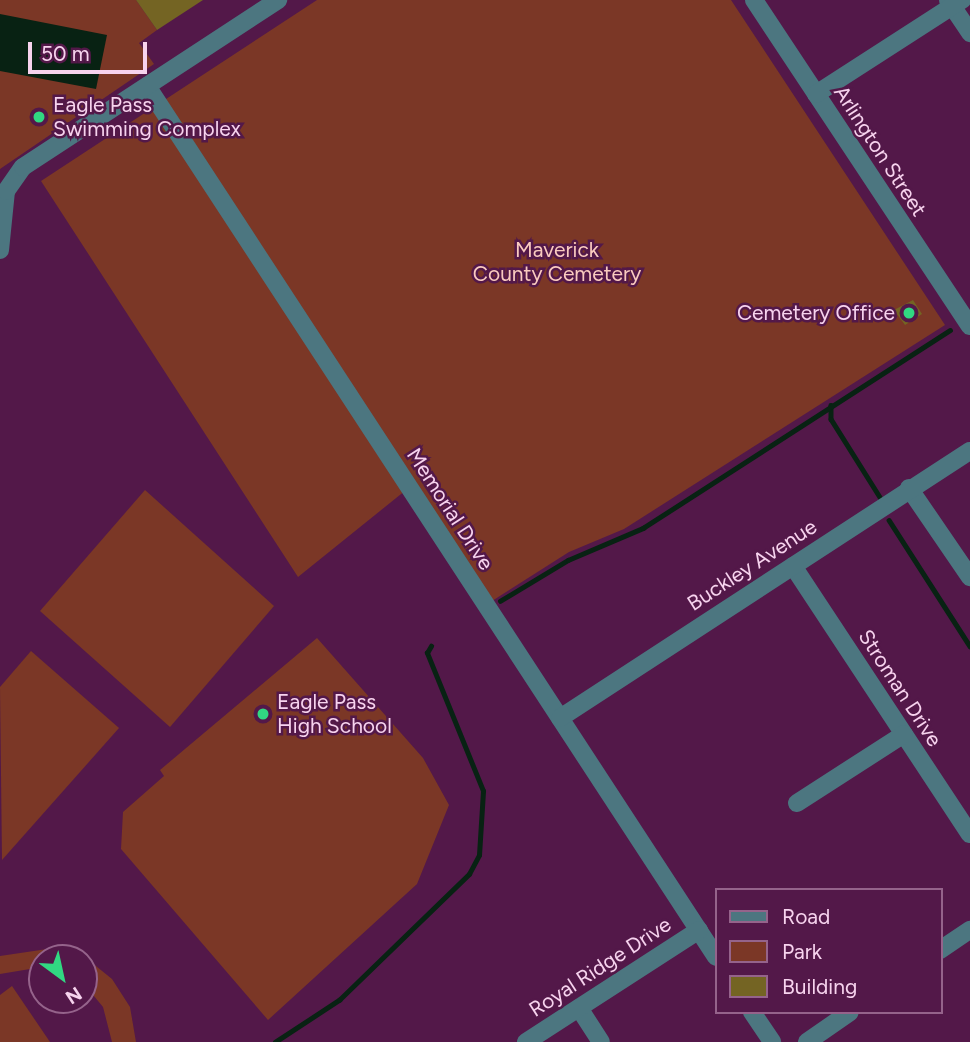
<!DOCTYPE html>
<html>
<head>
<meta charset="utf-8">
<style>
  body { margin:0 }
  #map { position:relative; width:970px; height:1042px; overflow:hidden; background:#531849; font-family:Figtree,sans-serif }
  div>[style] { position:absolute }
  .green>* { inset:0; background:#7b3726 }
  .water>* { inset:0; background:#082213 }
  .stream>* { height:4.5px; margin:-2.25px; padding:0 2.25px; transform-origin:2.25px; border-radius:2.25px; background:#082213 }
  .building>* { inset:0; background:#746423 }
  .minor>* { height:18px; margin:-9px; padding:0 9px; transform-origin:9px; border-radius:9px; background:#4c7680 }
  .dots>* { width:19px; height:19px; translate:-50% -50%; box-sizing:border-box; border:4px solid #531849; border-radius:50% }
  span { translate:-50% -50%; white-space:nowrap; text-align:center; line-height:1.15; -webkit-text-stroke:5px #531849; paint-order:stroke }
  .poi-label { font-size:21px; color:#f7d3ee }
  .left { translate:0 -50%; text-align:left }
  .right { translate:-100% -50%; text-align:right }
  .street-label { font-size:21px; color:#f7d3ee }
  .park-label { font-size:21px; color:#facbbf }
  .legend { position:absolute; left:715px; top:888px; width:228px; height:126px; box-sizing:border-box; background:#531849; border:2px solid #95638b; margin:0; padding:9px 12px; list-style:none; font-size:21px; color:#f7d3ee }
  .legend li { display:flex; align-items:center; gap:14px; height:35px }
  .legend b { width:35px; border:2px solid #95638b }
  .north { position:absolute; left:28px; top:944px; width:70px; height:70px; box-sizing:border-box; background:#531849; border:2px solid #95638b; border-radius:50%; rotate:147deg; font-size:19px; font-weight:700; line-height:28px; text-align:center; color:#f7d3ee }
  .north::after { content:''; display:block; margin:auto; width:24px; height:32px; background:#31d882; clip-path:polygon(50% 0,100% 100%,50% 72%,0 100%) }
  .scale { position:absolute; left:28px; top:42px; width:119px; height:32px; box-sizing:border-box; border:4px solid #f7d3ee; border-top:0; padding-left:9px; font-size:21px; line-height:24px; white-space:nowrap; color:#f7d3ee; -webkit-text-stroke:5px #531849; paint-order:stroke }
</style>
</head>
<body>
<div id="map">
  <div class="green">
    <div style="clip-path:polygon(0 0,136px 0,157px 30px,139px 43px,154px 64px,0 169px)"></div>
    <div style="clip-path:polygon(317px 0,731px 0,945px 325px,624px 529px,569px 552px,492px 601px,416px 482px,298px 577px,41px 181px)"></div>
    <div style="clip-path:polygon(145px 490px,274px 606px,170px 727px,40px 611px)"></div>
    <div style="clip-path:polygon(317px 638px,423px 758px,449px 805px,417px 884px,268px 1020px,121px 849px,123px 812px,164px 776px,160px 770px)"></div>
    <div style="clip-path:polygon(31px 651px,119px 728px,2px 860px,0 687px)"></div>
    <div style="clip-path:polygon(54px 948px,86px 958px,112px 979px,130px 1007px,136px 1042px,112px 1042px,103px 1007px,84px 984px,84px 958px,42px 958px,42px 967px,0 974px,0 956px)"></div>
    <div style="clip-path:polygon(12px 986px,50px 1042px,0 1042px,0 995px)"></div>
  </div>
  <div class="water">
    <div style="clip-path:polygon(0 14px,107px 35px,96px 89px,0 71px)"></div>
  </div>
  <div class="stream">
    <div style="left:831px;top:405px;width:14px;rotate:90deg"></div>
    <div style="left:831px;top:419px;width:92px;rotate:57.9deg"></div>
    <div style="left:889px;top:520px;width:150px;rotate:57.3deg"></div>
    <div style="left:500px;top:601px;width:79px;rotate:-31.1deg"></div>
    <div style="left:568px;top:560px;width:82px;rotate:-23.1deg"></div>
    <div style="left:643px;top:528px;width:365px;rotate:-32.8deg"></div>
    <div style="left:275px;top:1042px;width:77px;rotate:-33.3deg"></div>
    <div style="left:339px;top:1000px;width:181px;rotate:-44.1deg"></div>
    <div style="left:469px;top:874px;width:21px;rotate:-62deg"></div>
    <div style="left:479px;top:855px;width:64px;rotate:-86.4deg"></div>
    <div style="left:483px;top:791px;width:149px;rotate:-112.1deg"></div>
    <div style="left:427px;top:653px;width:8px;rotate:-60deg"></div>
  </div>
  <div class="building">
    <div style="clip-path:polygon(136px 0,203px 0,157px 30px)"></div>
    <div style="clip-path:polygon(913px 300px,922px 314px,905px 325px,894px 310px)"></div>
  </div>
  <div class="minor">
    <div style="left:754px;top:0;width:391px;rotate:56.5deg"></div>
    <div style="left:948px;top:0;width:40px;rotate:56deg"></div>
    <div style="left:147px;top:86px;width:1040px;rotate:56.84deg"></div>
    <div style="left:816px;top:94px;width:174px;rotate:-32.8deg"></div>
    <div style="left:0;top:250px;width:59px;rotate:-84.2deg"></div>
    <div style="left:6px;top:191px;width:29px;rotate:-55deg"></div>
    <div style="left:23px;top:167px;width:305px;rotate:-33.2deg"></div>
    <div style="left:909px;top:488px;width:108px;rotate:55.6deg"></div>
    <div style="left:793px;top:566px;width:321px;rotate:56.6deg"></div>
    <div style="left:560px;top:718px;width:489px;rotate:-33.1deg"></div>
    <div style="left:797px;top:803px;width:127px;rotate:-32.8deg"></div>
    <div style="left:940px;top:950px;width:36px;rotate:-34deg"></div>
    <div style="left:579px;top:1008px;width:40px;rotate:57.1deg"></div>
    <div style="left:752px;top:1012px;width:36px;rotate:56deg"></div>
    <div style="left:526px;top:1042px;width:206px;rotate:-32.9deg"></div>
    <div style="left:807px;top:1042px;width:52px;rotate:-34.9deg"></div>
  </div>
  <div class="dots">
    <div style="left:39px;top:117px;background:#31d882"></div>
    <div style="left:909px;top:313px;background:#31d882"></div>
    <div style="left:263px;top:714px;background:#31d882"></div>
  </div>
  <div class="poi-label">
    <span class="left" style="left:53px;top:117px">Eagle Pass<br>Swimming Complex</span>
    <span class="right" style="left:895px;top:313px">Cemetery Office</span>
    <span class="left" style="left:277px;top:714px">Eagle Pass<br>High School</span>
  </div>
  <div class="street-label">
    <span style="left:880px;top:151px;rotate:57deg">Arlington Street</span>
    <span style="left:450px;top:509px;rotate:57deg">Memorial Drive</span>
    <span style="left:752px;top:565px;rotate:-33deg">Buckley Avenue</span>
    <span style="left:900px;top:688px;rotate:57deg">Stroman Drive</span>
    <span style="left:600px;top:967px;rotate:-33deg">Royal Ridge Drive</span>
  </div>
  <div class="park-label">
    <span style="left:557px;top:262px">Maverick<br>County Cemetery</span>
  </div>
  <ul class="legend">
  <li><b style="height:9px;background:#4c7680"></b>Road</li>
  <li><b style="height:19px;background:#7b3726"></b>Park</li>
  <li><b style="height:19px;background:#746423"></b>Building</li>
  </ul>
  <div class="north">N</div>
  <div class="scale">50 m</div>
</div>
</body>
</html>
